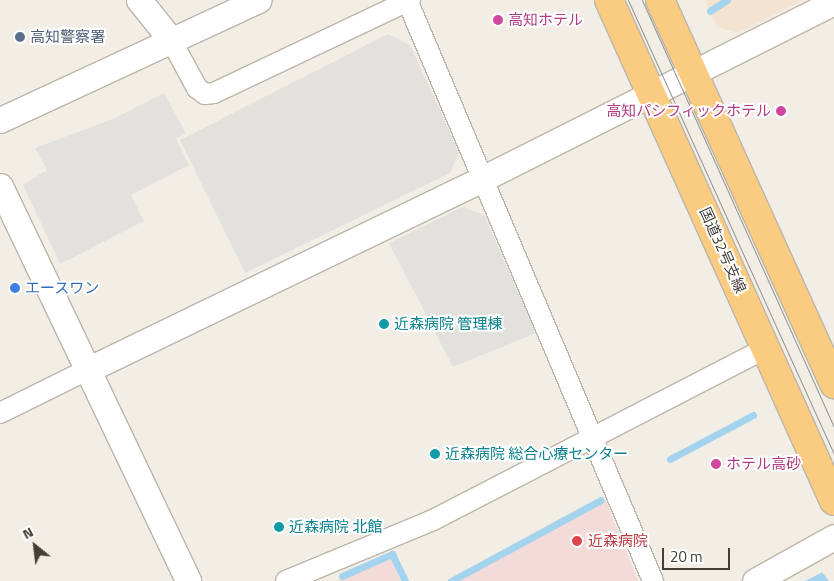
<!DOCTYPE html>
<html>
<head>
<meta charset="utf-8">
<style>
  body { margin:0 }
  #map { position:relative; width:834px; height:581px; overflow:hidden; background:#f2eee6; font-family:"Titillium Web","Noto Sans JP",sans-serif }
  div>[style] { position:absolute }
  .commercial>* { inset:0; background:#f4e3d1 }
  .medical>* { inset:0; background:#f3dbd9 }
  .parking>* { inset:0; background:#e3e1de }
  .water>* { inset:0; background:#a4d3ed }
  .pier>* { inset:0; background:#f2eee6 }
  .stream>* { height:7px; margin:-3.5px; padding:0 3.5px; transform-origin:3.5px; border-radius:3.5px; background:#a4d3ed }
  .roads { filter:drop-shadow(1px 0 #bdb5a9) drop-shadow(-1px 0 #bdb5a9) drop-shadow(0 1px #bdb5a9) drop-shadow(0 -1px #bdb5a9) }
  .minor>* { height:20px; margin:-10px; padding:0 10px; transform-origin:10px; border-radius:10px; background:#fff }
  .tertiary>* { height:25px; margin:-12.5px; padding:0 12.5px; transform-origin:12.5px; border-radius:12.5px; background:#fff }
  .trunk>* { height:28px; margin:-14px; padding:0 14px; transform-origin:14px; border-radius:14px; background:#f9cc81 }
  .tram>* { height:1px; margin:-0.5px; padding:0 0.5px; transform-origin:0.5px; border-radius:0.5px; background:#959595 }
  .dots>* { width:14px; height:14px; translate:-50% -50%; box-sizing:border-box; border:2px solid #fff; border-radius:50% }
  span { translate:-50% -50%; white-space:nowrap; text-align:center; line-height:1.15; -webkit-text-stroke:4px #fff; paint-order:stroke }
  .hotel-label { font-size:15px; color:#b23c85 }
  .left { translate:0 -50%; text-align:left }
  .right { translate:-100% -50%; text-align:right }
  .service-label { font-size:15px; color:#4e5e75 }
  .street-label { font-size:15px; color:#453e35 }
  .shop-label { font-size:15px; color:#366cbe }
  .culture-label { font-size:15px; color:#0d838f }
  .health-label { font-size:15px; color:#be3a42 }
  .north { position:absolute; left:10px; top:521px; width:50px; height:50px; -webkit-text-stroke:4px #fff; paint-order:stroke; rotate:331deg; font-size:14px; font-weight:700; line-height:20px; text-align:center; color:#453e35 }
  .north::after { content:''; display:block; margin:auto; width:18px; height:22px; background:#453e35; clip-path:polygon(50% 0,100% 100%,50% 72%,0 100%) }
  .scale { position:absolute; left:662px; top:548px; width:68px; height:22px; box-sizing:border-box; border:2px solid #453e35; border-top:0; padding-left:6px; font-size:15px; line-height:18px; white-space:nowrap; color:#453e35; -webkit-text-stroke:4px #fff; paint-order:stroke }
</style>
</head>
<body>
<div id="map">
  <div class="commercial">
    <div style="clip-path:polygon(705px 0,804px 0,738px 33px,717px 27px)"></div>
  </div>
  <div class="medical">
    <div style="clip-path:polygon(606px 501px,638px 581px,457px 581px)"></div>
    <div style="clip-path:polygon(391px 557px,401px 581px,335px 581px)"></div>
  </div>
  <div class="parking">
    <div style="clip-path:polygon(388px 34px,410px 45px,459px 152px,450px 173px,245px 273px,180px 140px)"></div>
    <div style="clip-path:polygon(164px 93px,186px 133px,176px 139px,189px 165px,131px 195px,144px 221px,60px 264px,23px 185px,47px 170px,35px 148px,115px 118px)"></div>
    <div style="clip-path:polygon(463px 207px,484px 215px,536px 333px,453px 367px,389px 243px)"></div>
  </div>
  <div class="water">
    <div style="clip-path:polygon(834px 568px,834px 581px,805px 581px,821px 573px)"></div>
  </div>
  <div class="pier">
    <div style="clip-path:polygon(834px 566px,834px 581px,829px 581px,822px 572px)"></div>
  </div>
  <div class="stream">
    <div style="left:710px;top:11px;width:20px;rotate:-33deg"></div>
    <div style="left:670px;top:459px;width:94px;rotate:-27.9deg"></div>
    <div style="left:342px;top:576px;width:55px;rotate:-23.7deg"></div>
    <div style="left:392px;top:554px;width:30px;rotate:64deg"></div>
    <div style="left:451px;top:581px;width:170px;rotate:-28.4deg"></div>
  </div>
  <div class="roads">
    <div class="minor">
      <div style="left:407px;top:0;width:631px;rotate:67.05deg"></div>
      <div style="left:171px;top:40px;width:55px;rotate:61.6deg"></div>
      <div style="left:197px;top:88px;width:10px;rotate:37deg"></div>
      <div style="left:205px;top:94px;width:9px;rotate:-6deg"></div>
      <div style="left:214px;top:93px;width:217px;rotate:-25.4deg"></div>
      <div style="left:0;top:413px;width:97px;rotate:-26.3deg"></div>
      <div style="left:286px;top:581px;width:159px;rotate:-22.5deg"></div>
      <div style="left:433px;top:520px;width:375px;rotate:-27.3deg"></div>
    </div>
    <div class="tertiary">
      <div style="left:139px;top:0;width:51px;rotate:51.3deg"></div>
      <div style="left:0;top:120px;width:285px;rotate:-24.9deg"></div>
      <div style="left:0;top:186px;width:437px;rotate:64.5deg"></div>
      <div style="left:87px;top:370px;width:441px;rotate:-25.8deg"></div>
      <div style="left:484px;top:178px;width:392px;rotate:-26.7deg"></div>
      <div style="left:755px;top:581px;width:90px;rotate:-29.1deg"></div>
    </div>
    <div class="trunk">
      <div style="left:609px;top:0;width:549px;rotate:65.82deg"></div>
      <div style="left:660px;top:0;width:422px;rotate:65.6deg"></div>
    </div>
  </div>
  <div class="tram">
    <div style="left:628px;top:0;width:499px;rotate:65.6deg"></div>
    <div style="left:642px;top:0;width:469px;rotate:65.8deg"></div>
  </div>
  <div class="dots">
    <div style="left:498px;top:20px;background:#d1479c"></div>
    <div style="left:20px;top:37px;background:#5c6f8a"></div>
    <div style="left:781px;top:111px;background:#d1479c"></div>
    <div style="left:15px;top:288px;background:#3f7fe0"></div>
    <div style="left:384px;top:324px;background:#0f9aa8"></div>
    <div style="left:435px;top:454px;background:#0f9aa8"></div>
    <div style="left:716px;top:464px;background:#d1479c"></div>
    <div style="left:279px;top:527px;background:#0f9aa8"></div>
    <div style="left:577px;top:541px;background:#e0444e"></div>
  </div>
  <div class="hotel-label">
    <span class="left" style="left:508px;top:20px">高知ホテル</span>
    <span class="right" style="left:771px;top:111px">高知パシフィックホテル</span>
    <span class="left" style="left:726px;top:464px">ホテル高砂</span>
  </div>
  <div class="service-label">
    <span class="left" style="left:30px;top:37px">高知警察署</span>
  </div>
  <div class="street-label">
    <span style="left:723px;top:250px;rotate:66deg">国道32号支線</span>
  </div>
  <div class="shop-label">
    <span class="left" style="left:25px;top:288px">エースワン</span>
  </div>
  <div class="culture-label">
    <span class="left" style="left:394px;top:324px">近森病院 管理棟</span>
    <span class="left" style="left:445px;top:454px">近森病院 総合心療センター</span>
    <span class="left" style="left:289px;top:527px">近森病院 北館</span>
  </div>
  <div class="health-label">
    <span class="left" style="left:588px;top:541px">近森病院</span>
  </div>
  <div class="north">N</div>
  <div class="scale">20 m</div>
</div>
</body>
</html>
